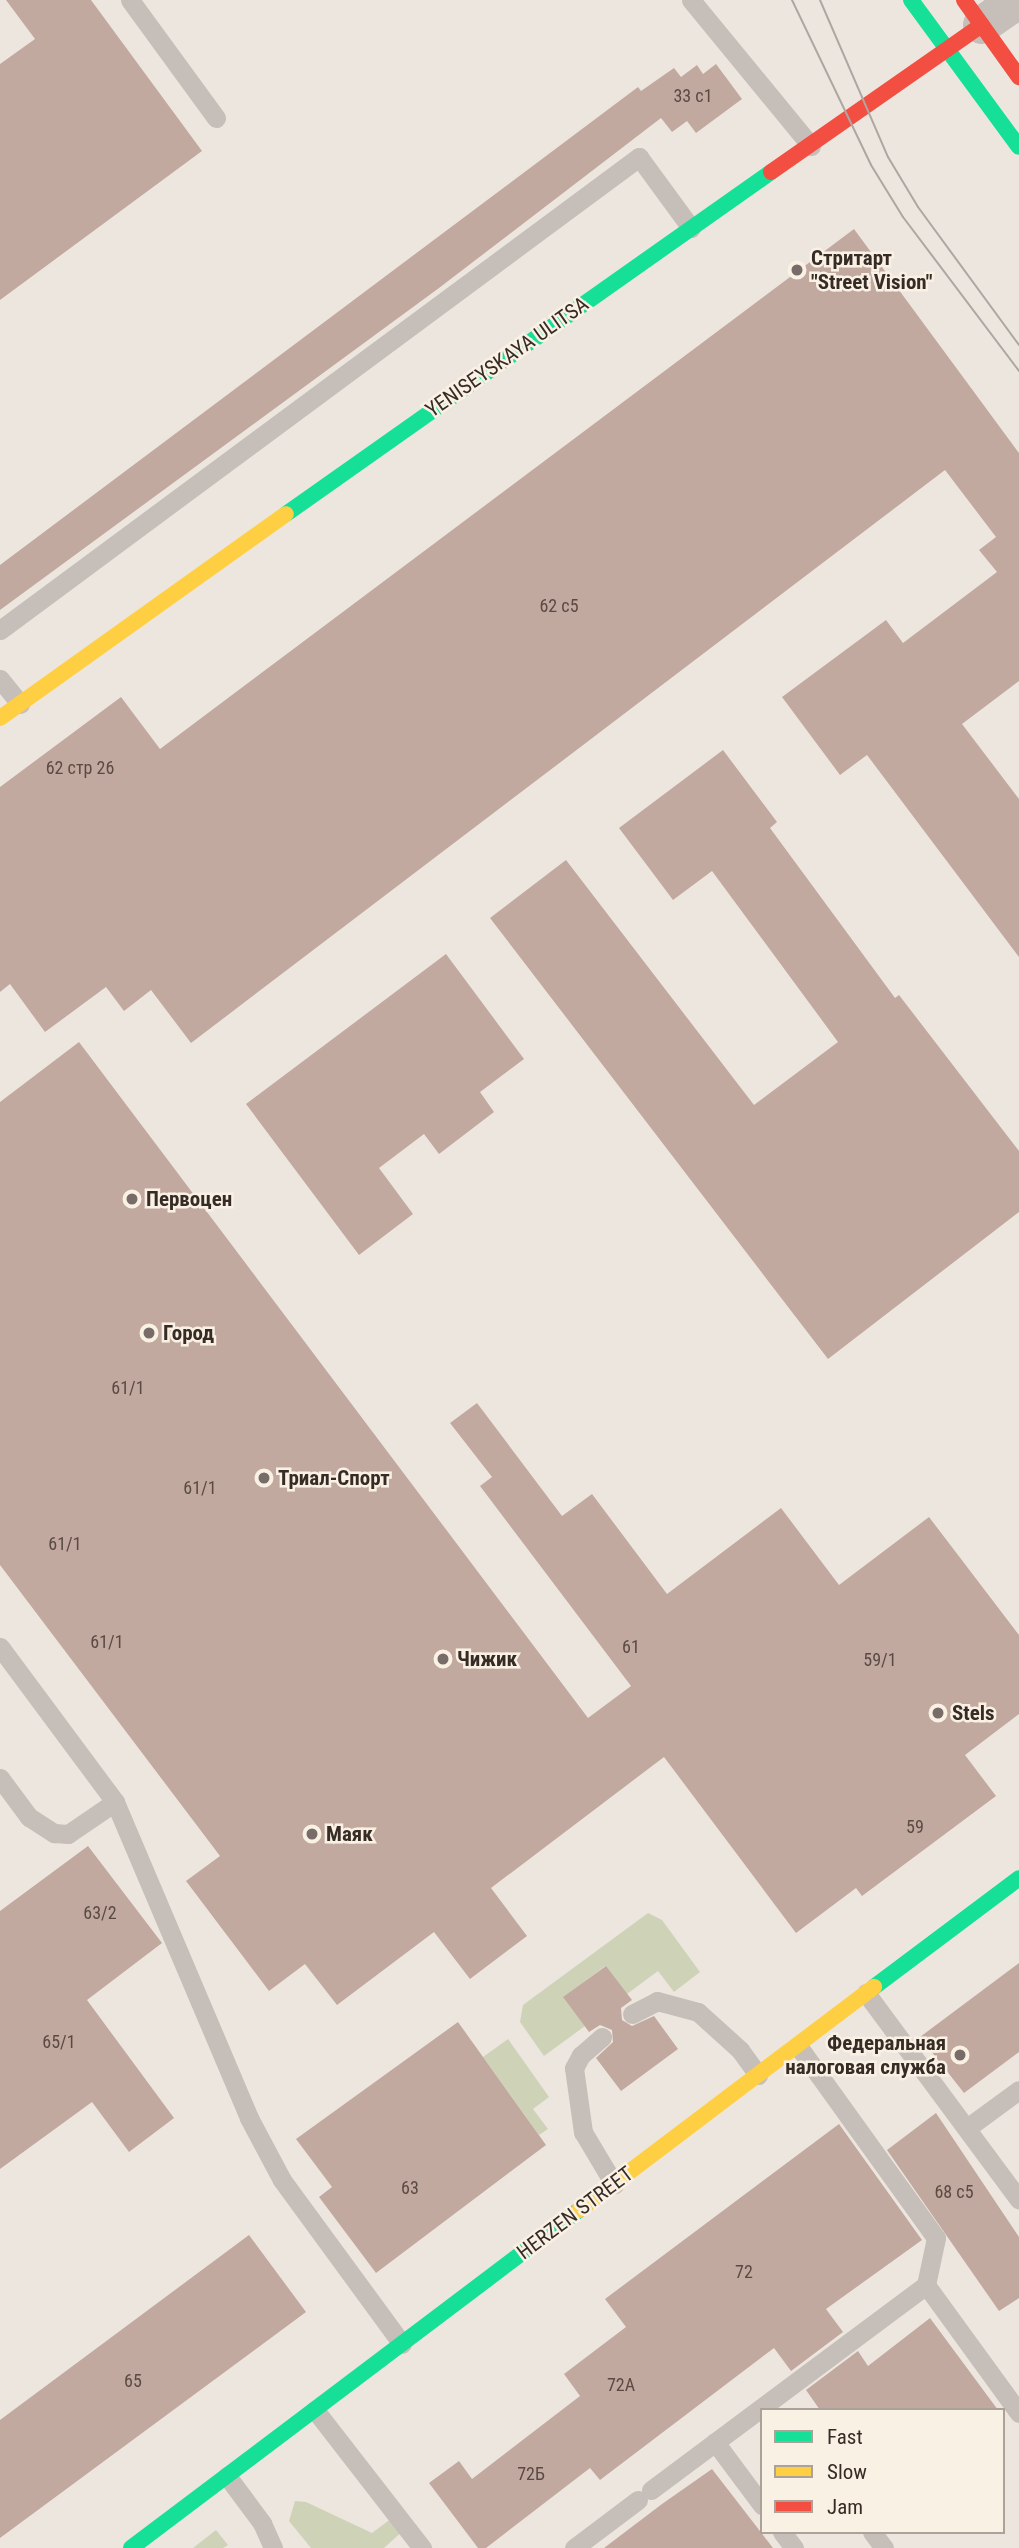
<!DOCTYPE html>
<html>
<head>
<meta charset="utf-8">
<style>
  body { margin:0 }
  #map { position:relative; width:1019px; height:2548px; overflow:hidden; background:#ede6df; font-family:"Roboto Condensed",sans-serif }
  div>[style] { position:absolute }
  .green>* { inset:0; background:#ced3b8 }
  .building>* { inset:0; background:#c2a99f }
  .lane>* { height:19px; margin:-9.5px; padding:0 9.5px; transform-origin:9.5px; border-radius:9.5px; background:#c6beb8 }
  .street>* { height:38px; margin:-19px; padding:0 19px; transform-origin:19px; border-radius:19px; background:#c6beb8 }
  .fast>* { height:16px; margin:-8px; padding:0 8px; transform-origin:8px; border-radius:8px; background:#16e098 }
  .slow>* { height:16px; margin:-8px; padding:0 8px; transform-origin:8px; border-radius:8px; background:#ffcf43 }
  .jam>* { height:16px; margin:-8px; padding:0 8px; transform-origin:8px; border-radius:8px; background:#f24e42 }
  .tram>* { height:2px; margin:-1px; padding:0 1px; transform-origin:1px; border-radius:1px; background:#ada7a3 }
  .dots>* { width:19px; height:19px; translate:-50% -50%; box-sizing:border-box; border:4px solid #faf1e5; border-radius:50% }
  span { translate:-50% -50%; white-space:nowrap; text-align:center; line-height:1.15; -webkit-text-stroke:5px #faf1e5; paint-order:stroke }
  .number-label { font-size:18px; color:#5a4a44 }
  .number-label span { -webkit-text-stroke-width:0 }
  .poi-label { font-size:21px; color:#372b26; font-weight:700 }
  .left { translate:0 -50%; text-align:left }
  .right { translate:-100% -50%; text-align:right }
  .street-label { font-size:21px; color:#372b26 }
  .legend { position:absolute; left:760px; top:2408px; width:245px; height:126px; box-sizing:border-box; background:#faf1e5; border:2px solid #aca299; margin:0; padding:9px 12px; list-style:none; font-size:21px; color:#372b26 }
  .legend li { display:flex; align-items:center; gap:14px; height:35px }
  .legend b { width:35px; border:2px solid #aca299 }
</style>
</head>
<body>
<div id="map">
  <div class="green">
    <div style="clip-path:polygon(648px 1913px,662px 1920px,700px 1972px,674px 1992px,658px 1971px,627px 1994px,605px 1966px,564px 1997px,585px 2026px,544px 2056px,520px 2022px,523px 2005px)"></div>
    <div style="clip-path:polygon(508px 2039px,549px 2097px,533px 2109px,548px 2129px,539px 2135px,483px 2057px)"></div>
    <div style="clip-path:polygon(295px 2501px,306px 2502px,372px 2533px,396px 2515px,406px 2528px,384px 2548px,311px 2548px,289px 2521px)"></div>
    <div style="clip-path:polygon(216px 2530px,228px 2545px,223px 2548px,193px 2548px)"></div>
  </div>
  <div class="building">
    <div style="clip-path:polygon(6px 0,91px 0,202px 151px,0 300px,0 64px,35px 39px)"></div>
    <div style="clip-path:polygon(716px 64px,742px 99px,696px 133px,687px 121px,672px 132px,661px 118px,439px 288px,0 610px,0 565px,638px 87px,641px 91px,674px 68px,681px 77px,697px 65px,703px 74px)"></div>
    <div style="clip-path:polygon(854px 229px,1019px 453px,1019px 681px,962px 724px,1019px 799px,1019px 957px,867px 755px,840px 775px,782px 697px,886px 620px,903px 643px,997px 572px,979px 550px,996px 537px,945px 470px,191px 1043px,151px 990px,124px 1011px,106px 987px,45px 1032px,10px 984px,0 992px,0 787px,121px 697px,160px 749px)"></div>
    <div style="clip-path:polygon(723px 750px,777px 822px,770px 828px,895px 998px,899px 995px,1019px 1151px,1019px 1212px,828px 1359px,490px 918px,566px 860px,754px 1105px,838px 1042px,712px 871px,673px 900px,619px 828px)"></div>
    <div style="clip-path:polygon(446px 954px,524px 1059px,480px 1092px,494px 1112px,439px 1154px,424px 1134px,379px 1168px,413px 1214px,359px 1255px,246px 1104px)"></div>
    <div style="clip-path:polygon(79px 1042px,588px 1718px,631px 1686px,480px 1486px,492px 1477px,450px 1423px,477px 1403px,562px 1516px,592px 1494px,667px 1594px,781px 1508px,839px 1585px,929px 1517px,1019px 1635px,1019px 1714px,965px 1755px,996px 1796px,862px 1896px,856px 1888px,796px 1933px,664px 1757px,491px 1888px,527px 1936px,470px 1979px,434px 1932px,337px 2005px,305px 1964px,269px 1991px,186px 1881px,220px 1856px,0 1565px,0 1102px)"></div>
    <div style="clip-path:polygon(88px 1846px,162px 1943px,87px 2000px,174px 2118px,129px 2152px,92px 2102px,0 2169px,0 1911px)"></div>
    <div style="clip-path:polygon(1019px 1963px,1019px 2052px,964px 2093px,920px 2037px)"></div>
    <div style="clip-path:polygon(606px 1966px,632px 2000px,621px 2008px,622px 2020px,632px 2026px,654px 2016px,678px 2049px,621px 2091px,596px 2058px,613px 2042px,612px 2030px,600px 2025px,589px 2032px,563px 1997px)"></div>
    <div style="clip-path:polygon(458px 2022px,546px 2145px,376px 2273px,319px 2197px,332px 2187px,296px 2139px)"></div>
    <div style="clip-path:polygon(936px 2113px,1019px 2237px,1019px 2298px,999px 2311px,887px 2150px)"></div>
    <div style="clip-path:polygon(839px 2124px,922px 2240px,826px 2309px,843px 2332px,791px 2371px,774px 2348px,600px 2480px,590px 2468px,486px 2548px,478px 2548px,429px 2483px,459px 2461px,472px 2479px,580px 2396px,564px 2374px,626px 2327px,605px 2299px)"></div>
    <div style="clip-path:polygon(249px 2235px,306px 2312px,0 2538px,0 2420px)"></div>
    <div style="clip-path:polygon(930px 2318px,998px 2410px,820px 2410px,806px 2390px,858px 2351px,868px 2366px)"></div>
    <div style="clip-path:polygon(712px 2469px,773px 2548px,604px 2548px,662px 2504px)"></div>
  </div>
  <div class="lane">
    <div style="left:130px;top:0;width:146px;rotate:53.9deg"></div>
    <div style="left:691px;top:0;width:189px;rotate:50.6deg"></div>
    <div style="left:0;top:630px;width:795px;rotate:-36.51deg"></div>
    <div style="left:639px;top:157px;width:88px;rotate:53.8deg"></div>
    <div style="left:0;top:679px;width:32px;rotate:51deg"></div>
    <div style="left:0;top:1647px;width:193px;rotate:53.4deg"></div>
    <div style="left:115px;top:1802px;width:343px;rotate:67deg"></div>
    <div style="left:249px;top:2118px;width:70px;rotate:62deg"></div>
    <div style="left:282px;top:2180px;width:203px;rotate:53.8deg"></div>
    <div style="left:0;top:1778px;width:49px;rotate:53.4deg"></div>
    <div style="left:29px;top:1817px;width:30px;rotate:33deg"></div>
    <div style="left:54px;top:1833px;width:14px;rotate:4deg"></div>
    <div style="left:68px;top:1834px;width:57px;rotate:-34.2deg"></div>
    <div style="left:866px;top:1993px;width:257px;rotate:53.5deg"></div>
    <div style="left:632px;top:2014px;width:28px;rotate:-27deg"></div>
    <div style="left:657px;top:2001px;width:42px;rotate:15deg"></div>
    <div style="left:698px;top:2012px;width:57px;rotate:42.1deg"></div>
    <div style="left:740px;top:2050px;width:31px;rotate:54deg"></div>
    <div style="left:602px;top:2037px;width:28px;rotate:139deg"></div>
    <div style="left:581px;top:2055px;width:15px;rotate:118deg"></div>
    <div style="left:574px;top:2068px;width:65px;rotate:82deg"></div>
    <div style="left:583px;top:2132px;width:61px;rotate:59.2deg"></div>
    <div style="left:967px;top:2128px;width:64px;rotate:-36.2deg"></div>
    <div style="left:926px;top:2285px;width:158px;rotate:54deg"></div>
    <div style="left:315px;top:2410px;width:175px;rotate:52.2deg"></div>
    <div style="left:715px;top:2442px;width:79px;rotate:53.3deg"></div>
    <div style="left:227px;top:2476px;width:59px;rotate:53.3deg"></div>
    <div style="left:262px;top:2523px;width:27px;rotate:66deg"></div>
    <div style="left:651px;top:2490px;width:343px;rotate:-36.7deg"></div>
    <div style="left:926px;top:2285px;width:48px;rotate:-78deg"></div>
    <div style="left:936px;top:2238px;width:236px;rotate:-125.7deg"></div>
    <div style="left:782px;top:2532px;width:20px;rotate:53deg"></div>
    <div style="left:872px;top:2532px;width:20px;rotate:53deg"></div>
    <div style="left:574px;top:2548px;width:80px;rotate:-36.9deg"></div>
  </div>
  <div class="street">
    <div style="left:982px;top:25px;width:44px;rotate:-34.8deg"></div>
  </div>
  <div class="fast">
    <div style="left:911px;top:0;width:182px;rotate:53.7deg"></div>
    <div style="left:286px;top:514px;width:593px;rotate:-35.19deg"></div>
    <div style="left:874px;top:1987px;width:181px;rotate:-36.9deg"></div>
    <div style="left:131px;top:2548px;width:561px;rotate:-37.03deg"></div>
  </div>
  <div class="slow">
    <div style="left:0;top:718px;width:351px;rotate:-35.5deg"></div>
    <div style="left:579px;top:2210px;width:370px;rotate:-37.1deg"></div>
  </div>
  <div class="jam">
    <div style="left:964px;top:0;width:95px;rotate:54.5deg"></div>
    <div style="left:771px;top:172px;width:257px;rotate:-34.9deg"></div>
  </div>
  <div class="tram">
    <div style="left:792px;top:0;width:183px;rotate:64.4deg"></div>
    <div style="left:871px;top:165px;width:61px;rotate:58.4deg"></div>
    <div style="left:903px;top:217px;width:193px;rotate:53deg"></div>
    <div style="left:820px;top:0;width:171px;rotate:66.6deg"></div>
    <div style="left:888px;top:157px;width:58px;rotate:59deg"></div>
    <div style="left:918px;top:207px;width:171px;rotate:53.8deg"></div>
  </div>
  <div class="dots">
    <div style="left:797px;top:270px;background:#776c67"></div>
    <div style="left:132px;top:1199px;background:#776c67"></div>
    <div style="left:149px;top:1333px;background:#776c67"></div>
    <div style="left:264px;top:1478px;background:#776c67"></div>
    <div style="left:443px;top:1659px;background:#776c67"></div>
    <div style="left:938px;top:1713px;background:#776c67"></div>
    <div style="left:312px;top:1834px;background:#776c67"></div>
    <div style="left:960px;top:2055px;background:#776c67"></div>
  </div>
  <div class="number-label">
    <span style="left:693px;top:96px">33 с1</span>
    <span style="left:559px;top:606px">62 с5</span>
    <span style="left:80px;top:768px">62 стр 26</span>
    <span style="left:128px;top:1388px">61/1</span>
    <span style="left:200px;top:1488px">61/1</span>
    <span style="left:65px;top:1544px">61/1</span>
    <span style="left:107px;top:1642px">61/1</span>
    <span style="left:631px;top:1647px">61</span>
    <span style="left:880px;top:1660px">59/1</span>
    <span style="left:915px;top:1827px">59</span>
    <span style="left:100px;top:1913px">63/2</span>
    <span style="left:59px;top:2042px">65/1</span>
    <span style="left:410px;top:2188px">63</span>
    <span style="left:954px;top:2192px">68 с5</span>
    <span style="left:744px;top:2272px">72</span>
    <span style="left:133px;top:2381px">65</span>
    <span style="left:621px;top:2385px">72А</span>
    <span style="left:531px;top:2474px">72Б</span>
  </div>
  <div class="poi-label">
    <span class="left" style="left:811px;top:270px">Стритарт<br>"Street Vision"</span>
    <span class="left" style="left:146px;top:1199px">Первоцен</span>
    <span class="left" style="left:163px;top:1333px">Город</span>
    <span class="left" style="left:278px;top:1478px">Триал-Спорт</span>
    <span class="left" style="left:457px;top:1659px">Чижик</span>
    <span class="left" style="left:952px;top:1713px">Stels</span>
    <span class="left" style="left:326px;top:1834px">Маяк</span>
    <span class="right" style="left:946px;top:2055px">Федеральная<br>налоговая служба</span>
  </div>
  <div class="street-label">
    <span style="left:507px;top:357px;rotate:-35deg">YENISEYSKAYA ULITSA</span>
    <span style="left:575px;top:2213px;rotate:-37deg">HERZEN STREET</span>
  </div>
  <ul class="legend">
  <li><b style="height:9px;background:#16e098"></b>Fast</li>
  <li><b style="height:9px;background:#ffcf43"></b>Slow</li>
  <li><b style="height:9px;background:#f24e42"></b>Jam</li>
  </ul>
</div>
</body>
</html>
